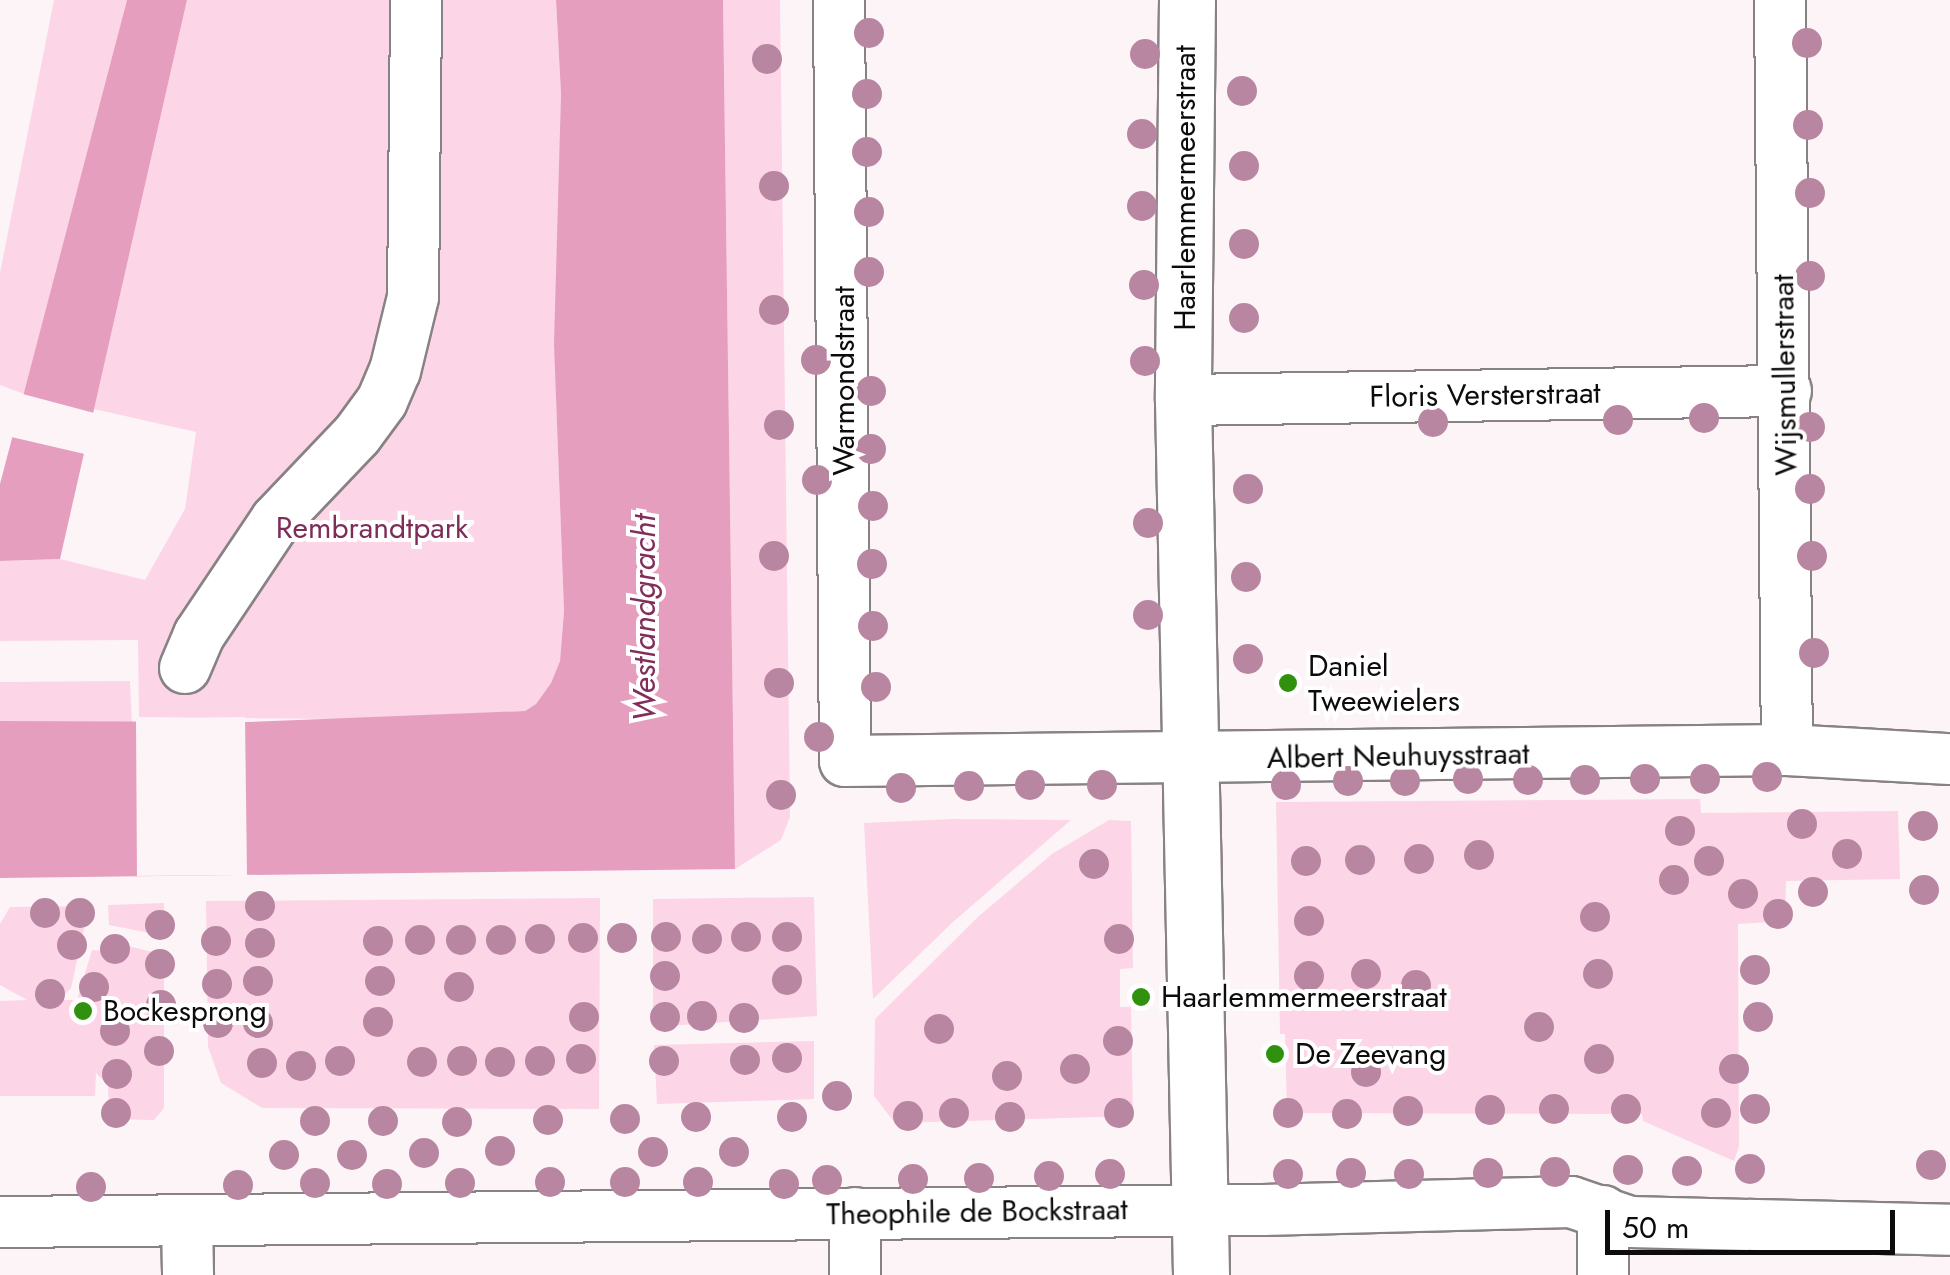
<!DOCTYPE html>
<html>
<head>
<meta charset="utf-8">
<style>
  body { margin:0 }
  #map { position:relative; width:1950px; height:1275px; overflow:hidden; background:#fdf4f8; font-family:Jost,sans-serif }
  div>[style] { position:absolute }
  .green>* { inset:0; background:#fcd6e6 }
  .water>* { inset:0; background:#e69ebf }
  .pier>* { inset:0; background:#fdf4f8 }
  .roads { filter:drop-shadow(2px 0 #898285) drop-shadow(-2px 0 #898285) drop-shadow(0 2px #898285) drop-shadow(0 -2px #898285) }
  .minor>* { height:50px; margin:-25px; padding:0 25px; transform-origin:25px; border-radius:25px; background:#fff }
  .major>* { height:55px; margin:-27.5px; padding:0 27.5px; transform-origin:27.5px; border-radius:27.5px; background:#fff }
  .trees>* { width:30px; height:30px; margin:-15px; border-radius:50%; background:#b886a1 }
  .dots>* { width:28px; height:28px; translate:-50% -50%; box-sizing:border-box; border:5px solid #fff; border-radius:50% }
  span { translate:-50% -50%; white-space:nowrap; text-align:center; line-height:1.15; -webkit-text-stroke:8px #fff; paint-order:stroke }
  .street-label { font-size:30px; color:#0d0b0c }
  .park-label { font-size:30px; color:#7f2c59 }
  .poi-label { font-size:30px; color:#0d0b0c }
  .left { translate:0 -50%; text-align:left }
  .water-label { font-size:32px; color:#822e5b; font-style:italic }
  .scale { position:absolute; left:1605px; top:1210px; width:290px; height:45px; box-sizing:border-box; border:5px solid #0d0b0c; border-top:0; padding-left:12px; font-size:30px; line-height:35px; white-space:nowrap; color:#0d0b0c; -webkit-text-stroke:8px #fff; paint-order:stroke }
</style>
</head>
<body>
<div id="map">
  <div class="green">
    <div style="clip-path:polygon(54px 0,127px 0,24px 394px,0 385px,0 273px)"></div>
    <div style="clip-path:polygon(187px 0,556px 0,561px 94px,556px 397px,564px 611px,560px 661px,551px 683px,536px 704px,525px 711px,342px 719px,139px 717px,138px 640px,0 641px,0 561px,60px 559px,145px 580px,185px 509px,196px 432px,94px 409px)"></div>
    <div style="clip-path:polygon(723px 0,780px 0,790px 817px,781px 840px,735px 869px)"></div>
    <div style="clip-path:polygon(130px 681px,132px 724px,0 721px,0 682px)"></div>
    <div style="clip-path:polygon(1700px 799px,1701px 813px,1898px 811px,1900px 879px,1786px 881px,1785px 921px,1738px 924px,1739px 1146px,1734px 1161px,1643px 1121px,1642px 1114px,1287px 1113px,1285px 1034px,1280px 1034px,1276px 802px)"></div>
    <div style="clip-path:polygon(952px 819px,1071px 820px,954px 921px,873px 999px,864px 823px)"></div>
    <div style="clip-path:polygon(1109px 820px,1131px 821px,1133px 968px,1120px 969px,1120px 1007px,1131px 1007px,1133px 1116px,895px 1123px,874px 1096px,875px 1019px,979px 916px,1052px 854px)"></div>
    <div style="clip-path:polygon(814px 897px,817px 1016px,653px 1027px,653px 899px)"></div>
    <div style="clip-path:polygon(600px 898px,599px 1109px,262px 1108px,221px 1083px,208px 1047px,206px 901px)"></div>
    <div style="clip-path:polygon(164px 903px,165px 936px,109px 925px,108px 905px)"></div>
    <div style="clip-path:polygon(89px 906px,71px 988px,59px 1000px,77px 1000px,92px 950px,108px 951px,109px 941px,164px 955px,164px 1108px,154px 1120px,109px 1119px,108px 1085px,96px 1073px,95px 1096px,0 1096px,0 1001px,27px 1000px,0 985px,0 924px,10px 907px)"></div>
    <div style="clip-path:polygon(814px 1041px,814px 1099px,657px 1104px,654px 1045px)"></div>
  </div>
  <div class="water">
    <div style="clip-path:polygon(127px 0,187px 0,60px 559px,0 561px,0 484px)"></div>
    <div style="clip-path:polygon(556px 0,723px 0,735px 869px,0 878px,0 721px,249px 722px,525px 711px,536px 704px,551px 683px,560px 661px,564px 611px,554px 344px,561px 94px)"></div>
  </div>
  <div class="pier">
    <div style="clip-path:polygon(19px 393px,98px 414px,89px 455px,7px 436px)"></div>
    <div style="clip-path:polygon(245px 717px,247px 875px,137px 876px,136px 719px)"></div>
  </div>
  <div class="roads">
    <div class="minor">
      <div style="left:839px;top:0;width:761px;rotate:89.55deg"></div>
      <div style="left:845px;top:761px;width:942px;rotate:-0.67deg"></div>
      <div style="left:1787px;top:750px;width:163px;rotate:3.2deg"></div>
      <div style="left:1780px;top:0;width:750px;rotate:89.47deg"></div>
      <div style="left:1183px;top:400px;width:603px;rotate:-0.86deg"></div>
      <div style="left:185px;top:668px;width:36px;rotate:-67deg"></div>
      <div style="left:199px;top:635px;width:138px;rotate:-56.2deg"></div>
      <div style="left:276px;top:520px;width:117px;rotate:-46.4deg"></div>
      <div style="left:357px;top:435px;width:42px;rotate:-53.7deg"></div>
      <div style="left:382px;top:401px;width:33px;rotate:-67deg"></div>
      <div style="left:395px;top:371px;width:76px;rotate:-76.3deg"></div>
      <div style="left:413px;top:297px;width:297px;rotate:-89.4deg"></div>
      <div style="left:855px;top:1213px;width:62px;rotate:90deg"></div>
      <div style="left:187px;top:1221px;width:54px;rotate:88.9deg"></div>
      <div style="left:0;top:1222px;width:1263px;rotate:-0.54deg"></div>
      <div style="left:1263px;top:1210px;width:308px;rotate:-1.5deg"></div>
      <div style="left:1571px;top:1202px;width:62px;rotate:18.7deg"></div>
      <div style="left:1630px;top:1222px;width:320px;rotate:1.4deg"></div>
      <div style="left:1603px;top:1275px;width:64px;rotate:-90deg"></div>
    </div>
    <div class="major">
      <div style="left:1187px;top:0;width:400px;rotate:90.6deg"></div>
      <div style="left:1183px;top:400px;width:875px;rotate:88.82deg"></div>
    </div>
  </div>
  <div class="trees">
    <div style="left:869px;top:33px"></div>
    <div style="left:1807px;top:43px"></div>
    <div style="left:1145px;top:54px"></div>
    <div style="left:767px;top:59px"></div>
    <div style="left:1242px;top:91px"></div>
    <div style="left:867px;top:94px"></div>
    <div style="left:1808px;top:125px"></div>
    <div style="left:1142px;top:134px"></div>
    <div style="left:867px;top:152px"></div>
    <div style="left:1244px;top:166px"></div>
    <div style="left:774px;top:186px"></div>
    <div style="left:1810px;top:193px"></div>
    <div style="left:1142px;top:206px"></div>
    <div style="left:869px;top:212px"></div>
    <div style="left:1244px;top:244px"></div>
    <div style="left:869px;top:272px"></div>
    <div style="left:1810px;top:276px"></div>
    <div style="left:1144px;top:285px"></div>
    <div style="left:774px;top:310px"></div>
    <div style="left:1244px;top:318px"></div>
    <div style="left:816px;top:360px"></div>
    <div style="left:1145px;top:361px"></div>
    <div style="left:871px;top:391px"></div>
    <div style="left:1704px;top:418px"></div>
    <div style="left:1618px;top:420px"></div>
    <div style="left:1433px;top:422px"></div>
    <div style="left:779px;top:425px"></div>
    <div style="left:1810px;top:427px"></div>
    <div style="left:871px;top:449px"></div>
    <div style="left:817px;top:480px"></div>
    <div style="left:1248px;top:489px"></div>
    <div style="left:1810px;top:489px"></div>
    <div style="left:873px;top:506px"></div>
    <div style="left:1148px;top:523px"></div>
    <div style="left:774px;top:556px"></div>
    <div style="left:1812px;top:556px"></div>
    <div style="left:872px;top:564px"></div>
    <div style="left:1246px;top:577px"></div>
    <div style="left:1148px;top:615px"></div>
    <div style="left:873px;top:626px"></div>
    <div style="left:1814px;top:653px"></div>
    <div style="left:1248px;top:659px"></div>
    <div style="left:779px;top:683px"></div>
    <div style="left:876px;top:687px"></div>
    <div style="left:819px;top:737px"></div>
    <div style="left:1767px;top:777px"></div>
    <div style="left:1468px;top:779px"></div>
    <div style="left:1645px;top:779px"></div>
    <div style="left:1705px;top:779px"></div>
    <div style="left:1528px;top:780px"></div>
    <div style="left:1585px;top:780px"></div>
    <div style="left:1348px;top:781px"></div>
    <div style="left:1405px;top:781px"></div>
    <div style="left:1030px;top:785px"></div>
    <div style="left:1102px;top:785px"></div>
    <div style="left:1286px;top:785px"></div>
    <div style="left:969px;top:786px"></div>
    <div style="left:901px;top:788px"></div>
    <div style="left:781px;top:795px"></div>
    <div style="left:1802px;top:824px"></div>
    <div style="left:1923px;top:826px"></div>
    <div style="left:1680px;top:831px"></div>
    <div style="left:1847px;top:854px"></div>
    <div style="left:1479px;top:855px"></div>
    <div style="left:1419px;top:859px"></div>
    <div style="left:1360px;top:860px"></div>
    <div style="left:1306px;top:861px"></div>
    <div style="left:1709px;top:861px"></div>
    <div style="left:1094px;top:864px"></div>
    <div style="left:1674px;top:880px"></div>
    <div style="left:1924px;top:890px"></div>
    <div style="left:1813px;top:892px"></div>
    <div style="left:1743px;top:894px"></div>
    <div style="left:260px;top:906px"></div>
    <div style="left:45px;top:913px"></div>
    <div style="left:80px;top:913px"></div>
    <div style="left:1778px;top:914px"></div>
    <div style="left:1595px;top:917px"></div>
    <div style="left:1309px;top:921px"></div>
    <div style="left:160px;top:925px"></div>
    <div style="left:666px;top:937px"></div>
    <div style="left:746px;top:937px"></div>
    <div style="left:787px;top:937px"></div>
    <div style="left:583px;top:938px"></div>
    <div style="left:622px;top:938px"></div>
    <div style="left:540px;top:939px"></div>
    <div style="left:707px;top:939px"></div>
    <div style="left:1119px;top:939px"></div>
    <div style="left:420px;top:940px"></div>
    <div style="left:461px;top:940px"></div>
    <div style="left:501px;top:940px"></div>
    <div style="left:216px;top:941px"></div>
    <div style="left:378px;top:941px"></div>
    <div style="left:260px;top:943px"></div>
    <div style="left:72px;top:945px"></div>
    <div style="left:115px;top:949px"></div>
    <div style="left:160px;top:964px"></div>
    <div style="left:1755px;top:970px"></div>
    <div style="left:1366px;top:974px"></div>
    <div style="left:1598px;top:974px"></div>
    <div style="left:665px;top:976px"></div>
    <div style="left:1309px;top:976px"></div>
    <div style="left:787px;top:980px"></div>
    <div style="left:258px;top:981px"></div>
    <div style="left:380px;top:981px"></div>
    <div style="left:217px;top:984px"></div>
    <div style="left:1416px;top:985px"></div>
    <div style="left:94px;top:987px"></div>
    <div style="left:459px;top:987px"></div>
    <div style="left:50px;top:994px"></div>
    <div style="left:161px;top:1005px"></div>
    <div style="left:702px;top:1016px"></div>
    <div style="left:584px;top:1017px"></div>
    <div style="left:665px;top:1017px"></div>
    <div style="left:1758px;top:1017px"></div>
    <div style="left:744px;top:1018px"></div>
    <div style="left:378px;top:1022px"></div>
    <div style="left:218px;top:1023px"></div>
    <div style="left:258px;top:1023px"></div>
    <div style="left:1539px;top:1027px"></div>
    <div style="left:939px;top:1029px"></div>
    <div style="left:115px;top:1031px"></div>
    <div style="left:1118px;top:1041px"></div>
    <div style="left:159px;top:1051px"></div>
    <div style="left:787px;top:1058px"></div>
    <div style="left:581px;top:1059px"></div>
    <div style="left:1599px;top:1059px"></div>
    <div style="left:745px;top:1060px"></div>
    <div style="left:340px;top:1061px"></div>
    <div style="left:462px;top:1061px"></div>
    <div style="left:540px;top:1061px"></div>
    <div style="left:664px;top:1061px"></div>
    <div style="left:422px;top:1062px"></div>
    <div style="left:500px;top:1062px"></div>
    <div style="left:262px;top:1063px"></div>
    <div style="left:301px;top:1066px"></div>
    <div style="left:1075px;top:1069px"></div>
    <div style="left:1734px;top:1069px"></div>
    <div style="left:1366px;top:1072px"></div>
    <div style="left:117px;top:1074px"></div>
    <div style="left:1007px;top:1076px"></div>
    <div style="left:837px;top:1096px"></div>
    <div style="left:1554px;top:1109px"></div>
    <div style="left:1626px;top:1109px"></div>
    <div style="left:1755px;top:1109px"></div>
    <div style="left:1490px;top:1110px"></div>
    <div style="left:1408px;top:1111px"></div>
    <div style="left:116px;top:1113px"></div>
    <div style="left:954px;top:1113px"></div>
    <div style="left:1119px;top:1113px"></div>
    <div style="left:1288px;top:1113px"></div>
    <div style="left:1716px;top:1113px"></div>
    <div style="left:1347px;top:1114px"></div>
    <div style="left:908px;top:1116px"></div>
    <div style="left:696px;top:1117px"></div>
    <div style="left:792px;top:1117px"></div>
    <div style="left:1010px;top:1117px"></div>
    <div style="left:625px;top:1119px"></div>
    <div style="left:548px;top:1120px"></div>
    <div style="left:315px;top:1121px"></div>
    <div style="left:383px;top:1121px"></div>
    <div style="left:457px;top:1122px"></div>
    <div style="left:500px;top:1151px"></div>
    <div style="left:653px;top:1152px"></div>
    <div style="left:734px;top:1152px"></div>
    <div style="left:424px;top:1153px"></div>
    <div style="left:284px;top:1155px"></div>
    <div style="left:352px;top:1155px"></div>
    <div style="left:1931px;top:1165px"></div>
    <div style="left:1750px;top:1169px"></div>
    <div style="left:1628px;top:1170px"></div>
    <div style="left:1687px;top:1171px"></div>
    <div style="left:1555px;top:1172px"></div>
    <div style="left:1351px;top:1173px"></div>
    <div style="left:1488px;top:1173px"></div>
    <div style="left:1110px;top:1174px"></div>
    <div style="left:1288px;top:1174px"></div>
    <div style="left:1409px;top:1174px"></div>
    <div style="left:1049px;top:1176px"></div>
    <div style="left:979px;top:1178px"></div>
    <div style="left:913px;top:1179px"></div>
    <div style="left:827px;top:1180px"></div>
    <div style="left:550px;top:1182px"></div>
    <div style="left:625px;top:1182px"></div>
    <div style="left:698px;top:1182px"></div>
    <div style="left:315px;top:1183px"></div>
    <div style="left:460px;top:1183px"></div>
    <div style="left:387px;top:1184px"></div>
    <div style="left:784px;top:1184px"></div>
    <div style="left:238px;top:1185px"></div>
    <div style="left:91px;top:1187px"></div>
  </div>
  <div class="dots">
    <div style="left:1288px;top:683px;background:#2f910e"></div>
    <div style="left:1141px;top:997px;background:#2f910e"></div>
    <div style="left:83px;top:1011px;background:#2f910e"></div>
    <div style="left:1275px;top:1054px;background:#2f910e"></div>
  </div>
  <div class="street-label">
    <span style="left:1185px;top:188px;rotate:-90deg">Haarlemmermeerstraat</span>
    <span style="left:1785px;top:375px;rotate:-91deg">Wijsmullerstraat</span>
    <span style="left:844px;top:381px;rotate:-90deg">Warmondstraat</span>
    <span style="left:1485px;top:395px;rotate:-1deg">Floris Versterstraat</span>
    <span style="left:1398px;top:756px;rotate:-1deg">Albert Neuhuysstraat</span>
    <span style="left:977px;top:1212px;rotate:-1deg">Theophile de Bockstraat</span>
  </div>
  <div class="park-label">
    <span style="left:372px;top:528px">Rembrandtpark</span>
  </div>
  <div class="poi-label">
    <span class="left" style="left:1308px;top:683px">Daniel<br>Tweewielers</span>
    <span class="left" style="left:1161px;top:997px">Haarlemmermeerstraat</span>
    <span class="left" style="left:103px;top:1011px">Bockesprong</span>
    <span class="left" style="left:1295px;top:1054px">De Zeevang</span>
  </div>
  <div class="water-label">
    <span style="left:644px;top:618px;rotate:-90deg">Westlandgracht</span>
  </div>
  <div class="scale">50 m</div>
</div>
</body>
</html>
